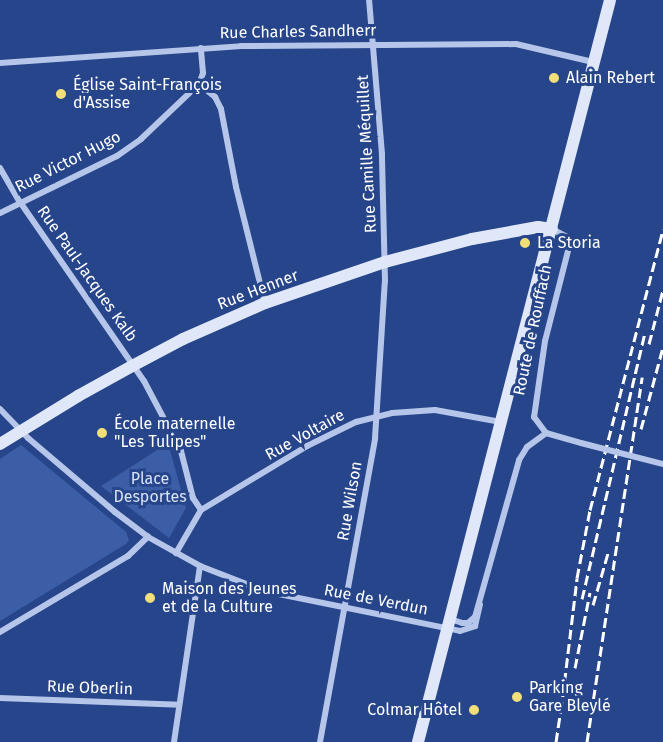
<!DOCTYPE html>
<html>
<head>
<meta charset="utf-8">
<style>
  body { margin:0 }
  #map { position:relative; width:663px; height:742px; overflow:hidden; background:#27458a; font-family:"Fira Sans",sans-serif }
  div>[style] { position:absolute }
  .green>* { inset:0; background:#3b5ea7 }
  .street>* { height:6px; margin:-3px; padding:0 3px; transform-origin:3px; border-radius:3px; background:#b5c6ea }
  .secondary>* { height:12px; margin:-6px; padding:0 6px; transform-origin:6px; border-radius:6px; background:#dfe7f8 }
  .rail>* { height:3px; margin-top:-1.5px; transform-origin:0; background:repeating-linear-gradient(90deg,#fff 0 10px,transparent 0 14.5px) }
  .street-bridge>* { height:6px; margin:-3px; padding:0 3px; transform-origin:3px; border-radius:3px; background:#b5c6ea }
  .dots>* { width:16px; height:16px; translate:-50% -50%; box-sizing:border-box; border:3px solid #27458a; border-radius:50% }
  span { translate:-50% -50%; white-space:nowrap; text-align:center; line-height:1.15; -webkit-text-stroke:6px #27458a; paint-order:stroke }
  .street-label { font-size:16px; color:#fff }
  .poi-label { font-size:16px; color:#fff }
  .left { translate:0 -50%; text-align:left }
  .right { translate:-100% -50%; text-align:right }
  .park-label { font-size:16px; color:#d9e3f7 }
</style>
</head>
<body>
<div id="map">
  <div class="green">
    <div style="clip-path:polygon(168px 443px,186px 508px,169px 538px,101px 486px)"></div>
    <div style="clip-path:polygon(21px 445px,126px 532px,129px 540px,126px 544px,0 621px,0 459px)"></div>
  </div>
  <div class="street">
    <div style="left:0;top:63px;width:242px;rotate:-4deg"></div>
    <div style="left:241px;top:46px;width:275px;rotate:-0.4deg"></div>
    <div style="left:516px;top:44px;width:79px;rotate:13.2deg"></div>
    <div style="left:199px;top:84px;width:21px;rotate:39deg"></div>
    <div style="left:215px;top:97px;width:13px;rotate:63deg"></div>
    <div style="left:221px;top:109px;width:79px;rotate:79.1deg"></div>
    <div style="left:236px;top:187px;width:120px;rotate:76deg"></div>
    <div style="left:0;top:168px;width:39px;rotate:60deg"></div>
    <div style="left:20px;top:202px;width:218px;rotate:55.3deg"></div>
    <div style="left:144px;top:381px;width:79px;rotate:62.1deg"></div>
    <div style="left:181px;top:451px;width:49px;rotate:75.7deg"></div>
    <div style="left:193px;top:498px;width:14px;rotate:56deg"></div>
    <div style="left:201px;top:510px;width:50px;rotate:120.2deg"></div>
    <div style="left:0;top:213px;width:130px;rotate:-26deg"></div>
    <div style="left:117px;top:156px;width:29px;rotate:-35deg"></div>
    <div style="left:141px;top:139px;width:80px;rotate:-43.5deg"></div>
    <div style="left:199px;top:84px;width:12px;rotate:-70deg"></div>
    <div style="left:203px;top:73px;width:25px;rotate:-95deg"></div>
    <div style="left:552px;top:229px;width:17px;rotate:28deg"></div>
    <div style="left:567px;top:237px;width:10px;rotate:79deg"></div>
    <div style="left:569px;top:247px;width:97px;rotate:104.3deg"></div>
    <div style="left:545px;top:341px;width:77px;rotate:98.2deg"></div>
    <div style="left:534px;top:417px;width:20px;rotate:53deg"></div>
    <div style="left:546px;top:433px;width:36px;rotate:16deg"></div>
    <div style="left:0;top:409px;width:40px;rotate:46deg"></div>
    <div style="left:28px;top:438px;width:114px;rotate:40.4deg"></div>
    <div style="left:115px;top:512px;width:41px;rotate:37.1deg"></div>
    <div style="left:148px;top:537px;width:60px;rotate:29.1deg"></div>
    <div style="left:200px;top:566px;width:69px;rotate:21.3deg"></div>
    <div style="left:264px;top:591px;width:200px;rotate:11.5deg"></div>
    <div style="left:460px;top:631px;width:16px;rotate:-18deg"></div>
    <div style="left:475px;top:626px;width:22px;rotate:-77deg"></div>
    <div style="left:201px;top:510px;width:124px;rotate:-31.1deg"></div>
    <div style="left:307px;top:446px;width:55px;rotate:-26.1deg"></div>
    <div style="left:356px;top:422px;width:37px;rotate:-14deg"></div>
    <div style="left:392px;top:413px;width:43px;rotate:-4deg"></div>
    <div style="left:435px;top:410px;width:67px;rotate:10.3deg"></div>
    <div style="left:450px;top:619px;width:13px;rotate:18deg"></div>
    <div style="left:462px;top:623px;width:6px"></div>
    <div style="left:468px;top:623px;width:9px;rotate:-41deg"></div>
    <div style="left:475px;top:617px;width:163px;rotate:-74.3deg"></div>
    <div style="left:519px;top:460px;width:15px;rotate:-58deg"></div>
    <div style="left:527px;top:447px;width:24px;rotate:-36deg"></div>
    <div style="left:0;top:632px;width:149px;rotate:-30.7deg"></div>
    <div style="left:128px;top:556px;width:28px;rotate:-44deg"></div>
    <div style="left:0;top:698px;width:179px;rotate:2.2deg"></div>
    <div style="left:174px;top:742px;width:178px;rotate:-81.6deg"></div>
    <div style="left:320px;top:742px;width:309px;rotate:-79.7deg"></div>
    <div style="left:375px;top:438px;width:157px;rotate:-86.4deg"></div>
    <div style="left:385px;top:281px;width:127px;rotate:-91.4deg"></div>
    <div style="left:382px;top:154px;width:155px;rotate:-94.8deg"></div>
  </div>
  <div class="secondary">
    <div style="left:0;top:444px;width:92px;rotate:-31.6deg"></div>
    <div style="left:78px;top:396px;width:64px;rotate:-29deg"></div>
    <div style="left:134px;top:365px;width:55px;rotate:-28deg"></div>
    <div style="left:183px;top:339px;width:90px;rotate:-23.7deg"></div>
    <div style="left:265px;top:303px;width:127px;rotate:-18.9deg"></div>
    <div style="left:385px;top:262px;width:90px;rotate:-14.8deg"></div>
    <div style="left:472px;top:239px;width:67px;rotate:-10.3deg"></div>
    <div style="left:538px;top:227px;width:14px;rotate:8deg"></div>
    <div style="left:418px;top:742px;width:766px;rotate:-75.49deg"></div>
  </div>
  <div class="rail">
    <div style="left:649px;top:344px;width:56px;rotate:-75.5deg"></div>
    <div style="left:641px;top:429px;width:85px;rotate:-75deg"></div>
    <div style="left:582px;top:599px;width:273px;rotate:-76.7deg"></div>
    <div style="left:593px;top:605px;width:54px;rotate:-73.9deg"></div>
    <div style="left:575px;top:668px;width:77px;rotate:-78.8deg"></div>
    <div style="left:561px;top:711px;width:134px;rotate:-83.1deg"></div>
    <div style="left:577px;top:578px;width:69px;rotate:-79.2deg"></div>
    <div style="left:590px;top:510px;width:290px;rotate:-75.4deg"></div>
    <div style="left:556px;top:742px;width:40px;rotate:-81.5deg"></div>
    <div style="left:587px;top:742px;width:369px;rotate:-81.4deg"></div>
  </div>
  <div class="street-bridge">
    <div style="left:581px;top:443px;width:85px;rotate:14.4deg"></div>
  </div>
  <div class="dots">
    <div style="left:554px;top:78px;background:#f2df7a"></div>
    <div style="left:61px;top:94px;background:#f2df7a"></div>
    <div style="left:525px;top:243px;background:#f2df7a"></div>
    <div style="left:102px;top:433px;background:#f2df7a"></div>
    <div style="left:150px;top:598px;background:#f2df7a"></div>
    <div style="left:517px;top:697px;background:#f2df7a"></div>
    <div style="left:474px;top:710px;background:#f2df7a"></div>
  </div>
  <div class="street-label">
    <span style="left:298px;top:32px;rotate:-1deg">Rue Charles Sandherr</span>
    <span style="left:367px;top:154px;rotate:-93deg">Rue Camille Méquillet</span>
    <span style="left:68px;top:162px;rotate:-27deg">Rue Victor Hugo</span>
    <span style="left:87px;top:274px;rotate:55deg">Rue Paul-Jacques Kalb</span>
    <span style="left:258px;top:290px;rotate:-21deg">Rue Henner</span>
    <span style="left:533px;top:330px;rotate:-78deg">Route de Rouffach</span>
    <span style="left:305px;top:435px;rotate:-29deg">Rue Voltaire</span>
    <span style="left:350px;top:501px;rotate:-80deg">Rue Wilson</span>
    <span style="left:376px;top:600px;rotate:11deg">Rue de Verdun</span>
    <span style="left:90px;top:688px;rotate:2deg">Rue Oberlin</span>
  </div>
  <div class="poi-label">
    <span class="left" style="left:566px;top:78px">Alain Rebert</span>
    <span class="left" style="left:73px;top:94px">Église Saint-François<br>d'Assise</span>
    <span class="left" style="left:537px;top:243px">La Storia</span>
    <span class="left" style="left:114px;top:433px">École maternelle<br>"Les Tulipes"</span>
    <span class="left" style="left:162px;top:598px">Maison des Jeunes<br>et de la Culture</span>
    <span class="left" style="left:529px;top:697px">Parking<br>Gare Bleylé</span>
    <span class="right" style="left:462px;top:710px">Colmar Hôtel</span>
  </div>
  <div class="park-label">
    <span style="left:150px;top:488px">Place<br>Desportes</span>
  </div>
</div>
</body>
</html>
